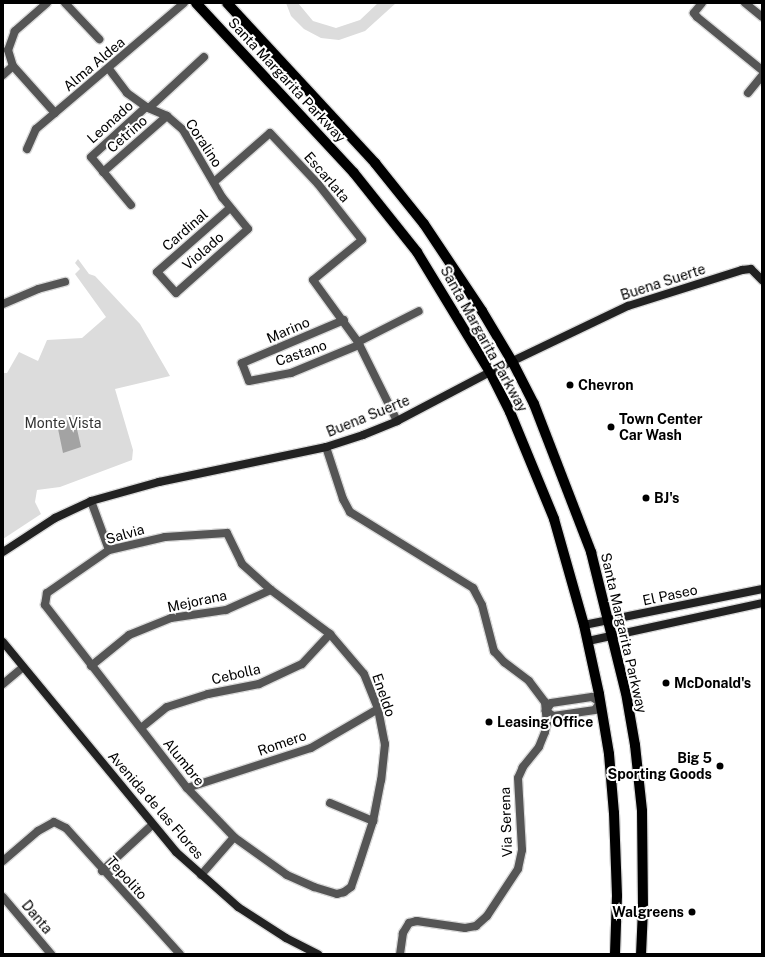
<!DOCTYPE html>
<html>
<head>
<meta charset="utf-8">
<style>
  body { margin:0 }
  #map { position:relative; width:765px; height:957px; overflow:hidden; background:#fff; font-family:"Public Sans",sans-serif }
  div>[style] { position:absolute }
  .green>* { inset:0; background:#dcdcdc }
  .water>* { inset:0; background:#a3a3a3 }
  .roads { filter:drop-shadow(1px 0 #dbdbdb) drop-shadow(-1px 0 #dbdbdb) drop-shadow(0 1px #dbdbdb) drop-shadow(0 -1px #dbdbdb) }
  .street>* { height:8px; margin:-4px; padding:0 4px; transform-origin:4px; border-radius:4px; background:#555 }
  .secondary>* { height:8px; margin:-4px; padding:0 4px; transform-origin:4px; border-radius:4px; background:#222 }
  .primary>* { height:10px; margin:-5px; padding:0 5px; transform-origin:5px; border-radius:5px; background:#000 }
  .dots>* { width:11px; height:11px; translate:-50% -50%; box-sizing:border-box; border:2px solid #fff; border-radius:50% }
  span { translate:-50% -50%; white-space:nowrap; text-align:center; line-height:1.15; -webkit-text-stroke:4px #fff; paint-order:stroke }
  .street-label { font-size:14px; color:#000 }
  .poi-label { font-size:14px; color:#000; font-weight:700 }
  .left { translate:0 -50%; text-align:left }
  .right { translate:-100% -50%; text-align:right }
  .park-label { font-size:14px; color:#333 }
  .frame { position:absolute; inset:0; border:4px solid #000; pointer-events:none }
</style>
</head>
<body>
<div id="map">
  <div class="green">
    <div style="clip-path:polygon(286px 3px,298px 3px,313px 21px,336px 28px,360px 20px,378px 3px,396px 3px,365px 31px,339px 40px,321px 38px,304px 29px,291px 16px)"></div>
    <div style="clip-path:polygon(78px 259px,89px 274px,95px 276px,140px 324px,170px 376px,115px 389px,133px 450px,132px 460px,60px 487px,37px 490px,35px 502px,41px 514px,3px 539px,3px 373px,7px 373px,19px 352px,38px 361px,47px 340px,82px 338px,106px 317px,75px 274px,80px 269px,75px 263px)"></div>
  </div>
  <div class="water">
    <div style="clip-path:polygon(80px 416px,82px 427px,77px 429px,81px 447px,63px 453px,57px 424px)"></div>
  </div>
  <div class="roads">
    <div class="street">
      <div style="left:47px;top:3px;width:43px;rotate:138.8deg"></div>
      <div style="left:15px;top:31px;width:20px;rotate:110deg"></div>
      <div style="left:8px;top:50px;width:17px;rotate:73deg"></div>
      <div style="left:13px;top:66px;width:63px;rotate:48.2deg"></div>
      <div style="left:65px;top:3px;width:50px;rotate:46.6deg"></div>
      <div style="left:702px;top:3px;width:13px;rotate:129deg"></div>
      <div style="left:694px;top:13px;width:5px;rotate:53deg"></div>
      <div style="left:697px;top:17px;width:84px;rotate:39.2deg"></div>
      <div style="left:745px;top:3px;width:22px;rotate:39deg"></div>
      <div style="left:109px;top:69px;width:30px;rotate:53deg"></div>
      <div style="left:127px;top:93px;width:24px;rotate:36deg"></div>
      <div style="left:146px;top:107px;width:23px;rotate:23deg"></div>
      <div style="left:167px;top:116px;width:21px;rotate:41deg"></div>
      <div style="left:183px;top:130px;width:78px;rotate:59.8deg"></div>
      <div style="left:222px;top:197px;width:41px;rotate:50.9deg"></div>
      <div style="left:248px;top:229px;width:96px;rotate:138.4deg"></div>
      <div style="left:176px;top:293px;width:28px;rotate:-132deg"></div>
      <div style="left:157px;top:272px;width:97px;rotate:-41.2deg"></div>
      <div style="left:3px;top:75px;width:13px;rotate:-42deg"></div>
      <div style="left:748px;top:93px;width:22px;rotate:-51deg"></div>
      <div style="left:149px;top:108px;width:75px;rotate:-42.8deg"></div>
      <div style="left:27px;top:149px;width:22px;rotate:-66deg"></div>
      <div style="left:36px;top:129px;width:194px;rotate:-40.4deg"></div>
      <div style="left:103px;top:172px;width:85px;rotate:-41.2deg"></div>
      <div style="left:214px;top:182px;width:74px;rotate:-41.2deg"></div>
      <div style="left:270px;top:133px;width:70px;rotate:46.7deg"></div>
      <div style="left:318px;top:184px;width:71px;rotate:51.8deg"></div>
      <div style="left:362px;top:240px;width:63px;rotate:140.8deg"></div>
      <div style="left:313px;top:280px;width:77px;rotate:54deg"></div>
      <div style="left:358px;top:342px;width:88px;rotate:63.7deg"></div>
      <div style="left:131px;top:205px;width:62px;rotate:-129.8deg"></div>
      <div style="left:91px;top:157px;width:74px;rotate:-42.3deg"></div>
      <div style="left:3px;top:304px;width:38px;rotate:-23deg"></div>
      <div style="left:38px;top:289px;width:28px;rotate:-15deg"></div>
      <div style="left:344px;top:320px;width:111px;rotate:157.1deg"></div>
      <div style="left:242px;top:363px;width:19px;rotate:69deg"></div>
      <div style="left:249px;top:381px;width:43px;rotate:-10.8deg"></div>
      <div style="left:291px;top:373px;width:74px;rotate:-22.4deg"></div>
      <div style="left:358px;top:342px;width:68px;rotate:-26.9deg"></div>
      <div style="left:326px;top:447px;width:55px;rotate:71.9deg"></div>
      <div style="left:343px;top:499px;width:15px;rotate:62deg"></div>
      <div style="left:350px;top:512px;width:145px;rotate:31.7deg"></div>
      <div style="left:473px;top:588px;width:19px;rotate:62deg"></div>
      <div style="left:482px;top:605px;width:48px;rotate:75.4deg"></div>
      <div style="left:494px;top:651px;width:15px;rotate:48deg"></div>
      <div style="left:504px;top:662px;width:31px;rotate:37deg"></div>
      <div style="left:529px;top:681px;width:26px;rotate:53deg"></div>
      <div style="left:545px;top:702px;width:21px;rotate:85deg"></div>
      <div style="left:547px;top:723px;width:9px;rotate:103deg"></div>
      <div style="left:545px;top:732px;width:16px;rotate:112deg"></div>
      <div style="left:539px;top:747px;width:26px;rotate:129deg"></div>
      <div style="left:523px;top:767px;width:12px;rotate:114deg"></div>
      <div style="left:518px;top:778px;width:72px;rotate:86.8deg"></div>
      <div style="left:522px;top:850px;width:19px;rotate:102deg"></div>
      <div style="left:518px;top:869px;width:56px;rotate:123.4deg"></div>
      <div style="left:487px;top:916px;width:15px;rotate:138deg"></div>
      <div style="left:476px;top:926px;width:11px;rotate:170deg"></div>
      <div style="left:465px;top:928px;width:49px;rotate:-171.7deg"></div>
      <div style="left:417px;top:921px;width:8px;rotate:166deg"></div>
      <div style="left:409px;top:923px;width:12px;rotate:121deg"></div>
      <div style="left:403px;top:933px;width:21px;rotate:98deg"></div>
      <div style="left:91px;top:501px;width:52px;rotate:69.8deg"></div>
      <div style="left:227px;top:533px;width:34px;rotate:64deg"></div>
      <div style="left:242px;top:564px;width:39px;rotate:42deg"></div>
      <div style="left:271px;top:590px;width:74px;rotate:36.7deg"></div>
      <div style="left:330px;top:634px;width:52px;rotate:49.6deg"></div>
      <div style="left:364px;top:674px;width:38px;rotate:68deg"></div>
      <div style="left:378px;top:709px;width:36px;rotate:79deg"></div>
      <div style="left:385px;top:744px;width:36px;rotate:96deg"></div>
      <div style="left:381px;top:780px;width:42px;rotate:101deg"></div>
      <div style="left:373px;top:821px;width:45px;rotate:108deg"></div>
      <div style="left:359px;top:864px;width:24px;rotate:109deg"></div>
      <div style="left:351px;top:887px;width:9px;rotate:144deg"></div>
      <div style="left:344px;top:892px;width:7px;rotate:164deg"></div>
      <div style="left:337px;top:894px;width:24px;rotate:-163deg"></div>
      <div style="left:314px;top:887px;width:30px;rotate:-156deg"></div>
      <div style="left:287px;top:875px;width:65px;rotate:-144.4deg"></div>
      <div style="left:234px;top:837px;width:68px;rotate:-133.8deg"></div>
      <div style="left:187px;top:788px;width:232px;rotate:-127.8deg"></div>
      <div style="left:45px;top:605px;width:12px;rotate:-81deg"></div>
      <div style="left:47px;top:593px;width:75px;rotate:-34.7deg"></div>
      <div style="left:109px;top:550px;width:57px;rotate:-13.1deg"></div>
      <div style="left:165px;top:537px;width:62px;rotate:-3.7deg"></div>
      <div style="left:91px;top:666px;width:49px;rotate:-39.2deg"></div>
      <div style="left:129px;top:635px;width:45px;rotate:-22deg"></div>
      <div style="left:171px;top:618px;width:56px;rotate:-8.3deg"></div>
      <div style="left:226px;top:610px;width:49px;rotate:-24deg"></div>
      <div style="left:3px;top:684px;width:26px;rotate:-40deg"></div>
      <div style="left:592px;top:697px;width:9px;rotate:32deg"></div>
      <div style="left:600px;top:702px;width:9px;rotate:122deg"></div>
      <div style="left:595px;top:710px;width:42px;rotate:171.9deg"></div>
      <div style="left:553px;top:716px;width:9px;rotate:-144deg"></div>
      <div style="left:546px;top:711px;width:9px;rotate:-58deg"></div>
      <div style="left:551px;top:703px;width:41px;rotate:-8.3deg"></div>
      <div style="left:141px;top:728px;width:33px;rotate:-39deg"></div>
      <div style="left:167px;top:707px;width:43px;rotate:-17.6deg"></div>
      <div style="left:208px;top:694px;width:52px;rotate:-11.1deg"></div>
      <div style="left:259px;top:684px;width:47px;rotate:-24.9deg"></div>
      <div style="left:302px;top:664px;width:41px;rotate:-47deg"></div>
      <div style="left:187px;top:788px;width:130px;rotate:-17.9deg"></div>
      <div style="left:311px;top:748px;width:78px;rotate:-30.2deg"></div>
      <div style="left:330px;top:803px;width:47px;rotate:22.7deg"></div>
      <div style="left:3px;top:861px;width:46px;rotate:-40.6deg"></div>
      <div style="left:38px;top:831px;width:18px;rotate:-29deg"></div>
      <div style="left:54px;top:822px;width:13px;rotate:27deg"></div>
      <div style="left:66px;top:828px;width:170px;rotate:47.9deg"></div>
      <div style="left:102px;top:871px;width:68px;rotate:-42.6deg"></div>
      <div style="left:201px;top:875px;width:50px;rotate:-49deg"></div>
      <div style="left:3px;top:897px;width:75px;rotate:49.9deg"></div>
    </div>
    <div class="secondary">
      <div style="left:3px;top:552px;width:62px;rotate:-33.2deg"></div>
      <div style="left:55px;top:518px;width:40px;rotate:-25deg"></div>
      <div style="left:91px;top:501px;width:71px;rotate:-15.6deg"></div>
      <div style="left:159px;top:482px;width:171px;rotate:-11.8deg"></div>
      <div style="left:326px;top:447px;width:39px;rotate:-18deg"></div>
      <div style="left:363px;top:435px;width:37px;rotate:-22deg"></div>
      <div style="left:397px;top:421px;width:105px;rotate:-27.8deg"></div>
      <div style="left:490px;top:372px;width:153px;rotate:-25.6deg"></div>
      <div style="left:628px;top:306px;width:120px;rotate:-17.5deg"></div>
      <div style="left:742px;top:270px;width:9px;rotate:-6deg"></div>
      <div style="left:751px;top:269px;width:16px;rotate:45deg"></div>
      <div style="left:584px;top:625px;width:182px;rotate:-11.4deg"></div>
      <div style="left:588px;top:641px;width:178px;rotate:-12.3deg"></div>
      <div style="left:3px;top:642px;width:272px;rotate:50.5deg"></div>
      <div style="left:176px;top:852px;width:83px;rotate:41.6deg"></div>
      <div style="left:238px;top:907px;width:57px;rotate:32.9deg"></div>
      <div style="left:286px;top:938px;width:36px;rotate:27deg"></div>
    </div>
    <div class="primary">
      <div style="left:196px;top:3px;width:232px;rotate:47.1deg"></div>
      <div style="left:354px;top:173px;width:101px;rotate:51.4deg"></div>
      <div style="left:417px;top:252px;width:140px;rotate:58.7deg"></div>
      <div style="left:490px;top:372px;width:45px;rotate:63.4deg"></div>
      <div style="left:510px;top:412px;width:116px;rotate:67.6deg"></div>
      <div style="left:554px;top:519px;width:110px;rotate:74.2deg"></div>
      <div style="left:584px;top:625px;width:71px;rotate:77.7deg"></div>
      <div style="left:599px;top:694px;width:61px;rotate:80.5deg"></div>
      <div style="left:609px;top:754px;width:59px;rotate:85.2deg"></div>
      <div style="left:614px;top:813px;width:83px;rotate:87.9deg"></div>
      <div style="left:617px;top:896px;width:58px;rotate:92deg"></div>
      <div style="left:227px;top:3px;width:218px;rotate:47.2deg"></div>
      <div style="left:375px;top:163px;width:78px;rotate:51.2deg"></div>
      <div style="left:424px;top:224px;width:105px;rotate:56.3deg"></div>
      <div style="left:482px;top:311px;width:61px;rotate:59.2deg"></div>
      <div style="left:513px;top:363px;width:46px;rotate:62.9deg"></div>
      <div style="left:534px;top:404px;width:159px;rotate:68.9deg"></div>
      <div style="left:591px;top:552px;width:145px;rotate:76.1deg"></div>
      <div style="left:626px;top:693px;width:53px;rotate:80.2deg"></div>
      <div style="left:635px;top:745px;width:66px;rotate:83.9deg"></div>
      <div style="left:642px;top:811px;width:98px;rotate:89.4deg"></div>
      <div style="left:643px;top:909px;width:45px;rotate:92.5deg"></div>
    </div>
  </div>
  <div class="dots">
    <div style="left:570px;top:385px;background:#000"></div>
    <div style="left:611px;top:427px;background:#000"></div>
    <div style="left:646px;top:498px;background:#000"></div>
    <div style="left:666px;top:683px;background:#000"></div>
    <div style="left:489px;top:722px;background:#000"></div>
    <div style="left:720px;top:766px;background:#000"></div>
    <div style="left:692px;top:912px;background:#000"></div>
  </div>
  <div class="street-label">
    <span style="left:94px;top:64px;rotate:-40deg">Alma Aldea</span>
    <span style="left:287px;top:80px;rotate:47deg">Santa Margarita Parkway</span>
    <span style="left:110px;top:122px;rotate:-42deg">Leonado</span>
    <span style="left:127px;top:134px;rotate:-41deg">Cetrino</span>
    <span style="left:204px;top:143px;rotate:57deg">Coralino</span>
    <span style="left:327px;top:177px;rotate:49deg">Escarlata</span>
    <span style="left:185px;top:230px;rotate:-41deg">Cardinal</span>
    <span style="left:203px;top:251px;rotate:-41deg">Violado</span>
    <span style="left:663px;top:282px;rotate:-18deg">Buena Suerte</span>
    <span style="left:288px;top:330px;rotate:-23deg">Marino</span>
    <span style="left:484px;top:339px;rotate:61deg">Santa Margarita Parkway</span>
    <span style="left:301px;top:353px;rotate:-19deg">Castano</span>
    <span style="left:368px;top:416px;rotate:-22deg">Buena Suerte</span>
    <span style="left:125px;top:534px;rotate:-16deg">Salvia</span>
    <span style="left:670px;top:595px;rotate:-12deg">El Paseo</span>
    <span style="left:197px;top:601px;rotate:-12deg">Mejorana</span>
    <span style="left:624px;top:633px;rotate:77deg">Santa Margarita Parkway</span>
    <span style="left:236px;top:674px;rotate:-13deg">Cebolla</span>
    <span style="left:384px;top:695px;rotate:71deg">Eneldo</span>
    <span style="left:282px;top:743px;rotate:-19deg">Romero</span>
    <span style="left:184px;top:762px;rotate:51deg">Alumbre</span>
    <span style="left:156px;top:805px;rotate:49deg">Avenida de las Flores</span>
    <span style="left:506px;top:822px;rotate:-92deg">Via Serena</span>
    <span style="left:127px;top:878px;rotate:48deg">Tepolito</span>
    <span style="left:37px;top:917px;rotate:50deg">Danta</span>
  </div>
  <div class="poi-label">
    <span class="left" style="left:578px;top:385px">Chevron</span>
    <span class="left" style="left:619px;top:427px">Town Center<br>Car Wash</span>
    <span class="left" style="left:654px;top:498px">BJ's</span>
    <span class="left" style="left:674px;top:683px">McDonald's</span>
    <span class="left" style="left:497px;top:722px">Leasing Office</span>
    <span class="right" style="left:712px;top:766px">Big 5<br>Sporting Goods</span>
    <span class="right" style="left:684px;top:912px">Walgreens</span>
  </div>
  <div class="park-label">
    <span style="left:63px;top:423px">Monte Vista</span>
  </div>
  <div class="frame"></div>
</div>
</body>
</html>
